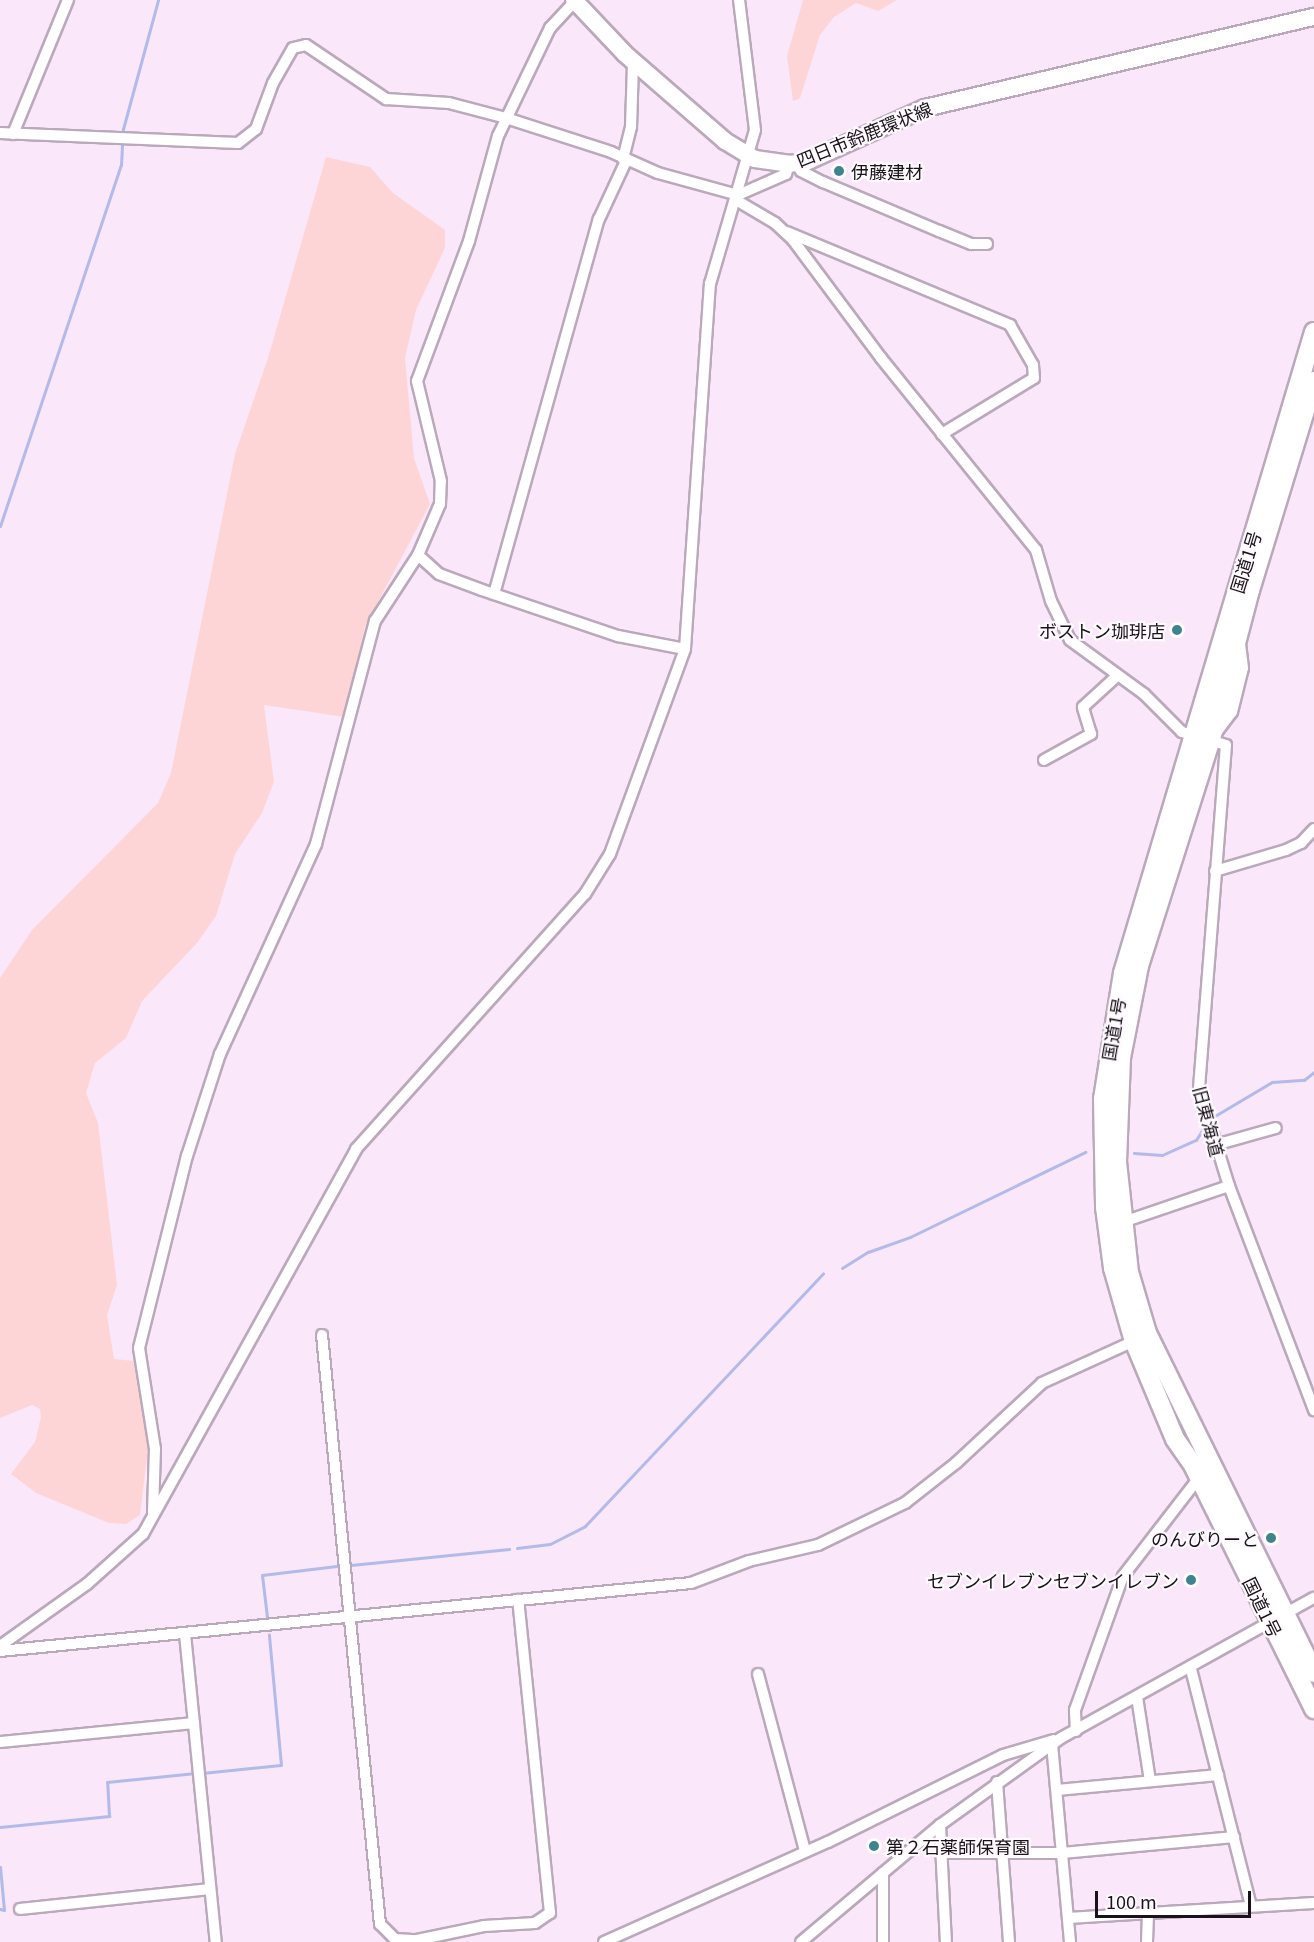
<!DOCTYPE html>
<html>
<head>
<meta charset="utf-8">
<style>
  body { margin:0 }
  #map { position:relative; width:1314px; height:1942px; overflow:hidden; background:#fae7fa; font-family:Georgia,"Noto Sans JP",serif }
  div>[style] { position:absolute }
  .green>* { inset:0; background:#fed5d7 }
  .stream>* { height:3px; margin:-1.5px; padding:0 1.5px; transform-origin:1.5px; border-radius:1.5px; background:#b2bae9 }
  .roads { filter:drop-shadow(2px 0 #baa9ba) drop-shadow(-2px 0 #baa9ba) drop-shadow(0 2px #baa9ba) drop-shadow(0 -2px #baa9ba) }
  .minor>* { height:10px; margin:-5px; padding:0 5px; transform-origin:5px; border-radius:5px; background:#fff }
  .primary>* { height:16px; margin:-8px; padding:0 8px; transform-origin:8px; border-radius:8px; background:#fff }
  .trunk>* { height:18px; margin:-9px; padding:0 9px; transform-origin:9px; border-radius:9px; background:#fff }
  .dots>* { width:16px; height:16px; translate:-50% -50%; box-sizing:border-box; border:3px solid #fefafe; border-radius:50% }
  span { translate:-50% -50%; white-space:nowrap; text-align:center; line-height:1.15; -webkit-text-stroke:4.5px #fefafe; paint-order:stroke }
  .street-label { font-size:18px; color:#191319 }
  .poi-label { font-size:18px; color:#191319 }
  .left { translate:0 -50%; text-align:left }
  .right { translate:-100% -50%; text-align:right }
  .scale { position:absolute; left:1095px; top:1891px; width:156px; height:27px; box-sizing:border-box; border:3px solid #191319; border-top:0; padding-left:8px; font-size:18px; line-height:21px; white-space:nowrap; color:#191319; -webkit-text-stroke:4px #fefafe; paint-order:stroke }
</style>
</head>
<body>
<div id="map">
  <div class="green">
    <div style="clip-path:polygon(803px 0,897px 0,878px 11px,856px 3px,834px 17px,820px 35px,800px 98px,793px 101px,787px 56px)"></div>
    <div style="clip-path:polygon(326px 157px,370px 167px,393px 193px,445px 230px,445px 248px,416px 310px,405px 358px,414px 458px,430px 504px,365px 626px,345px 717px,264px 705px,274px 782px,262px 813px,235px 854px,216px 916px,197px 943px,142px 1001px,126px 1038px,95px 1063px,86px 1093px,98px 1123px,117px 1285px,107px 1315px,114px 1359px,134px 1361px,149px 1441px,140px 1515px,126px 1524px,109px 1523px,36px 1493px,11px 1474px,35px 1442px,41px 1417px,40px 1409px,32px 1405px,0 1418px,0 978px,32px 930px,158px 803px,171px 773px,235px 454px,268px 358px)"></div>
  </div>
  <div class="stream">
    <div style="left:0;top:526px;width:381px;rotate:-71.5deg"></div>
    <div style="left:121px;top:165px;width:36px;rotate:-87deg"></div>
    <div style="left:123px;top:129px;width:134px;rotate:-74.8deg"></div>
    <div style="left:1213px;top:1117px;width:69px;rotate:-30.7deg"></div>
    <div style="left:1272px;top:1082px;width:32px;rotate:-4deg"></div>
    <div style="left:1304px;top:1080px;width:13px;rotate:-39deg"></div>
    <div style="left:1134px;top:1153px;width:28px;rotate:4deg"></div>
    <div style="left:1162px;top:1155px;width:37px;rotate:-24deg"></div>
    <div style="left:1196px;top:1140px;width:15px;rotate:-58deg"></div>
    <div style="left:842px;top:1268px;width:31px;rotate:-32deg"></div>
    <div style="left:868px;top:1252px;width:45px;rotate:-19.7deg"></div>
    <div style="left:910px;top:1237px;width:195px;rotate:-25.9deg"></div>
    <div style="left:517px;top:1548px;width:33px;rotate:-7deg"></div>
    <div style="left:550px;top:1544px;width:39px;rotate:-27deg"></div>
    <div style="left:585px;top:1526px;width:347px;rotate:-46.7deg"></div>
    <div style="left:351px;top:1565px;width:159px;rotate:-5.8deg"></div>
    <div style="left:267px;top:1617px;width:42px;rotate:-96.8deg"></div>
    <div style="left:262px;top:1575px;width:75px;rotate:-6.9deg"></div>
    <div style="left:202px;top:1773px;width:79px;rotate:-5.8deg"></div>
    <div style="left:281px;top:1765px;width:131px;rotate:-95.3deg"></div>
    <div style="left:0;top:1827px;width:110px;rotate:-5.8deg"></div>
    <div style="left:109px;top:1816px;width:34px;rotate:-93deg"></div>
    <div style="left:107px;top:1782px;width:89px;rotate:-5.8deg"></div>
    <div style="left:0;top:1867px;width:43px;rotate:84.7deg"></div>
    <div style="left:4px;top:1910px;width:4px;rotate:-166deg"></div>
  </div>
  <div class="roads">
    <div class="minor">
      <div style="left:0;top:133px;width:238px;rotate:2.4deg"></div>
      <div style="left:238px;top:143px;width:23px;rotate:-38deg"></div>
      <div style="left:256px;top:129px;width:49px;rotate:-69.7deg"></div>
      <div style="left:273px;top:83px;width:40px;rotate:-60.3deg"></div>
      <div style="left:293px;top:48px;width:13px;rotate:-13deg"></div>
      <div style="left:306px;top:45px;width:97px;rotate:34deg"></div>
      <div style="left:386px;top:99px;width:63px;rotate:3.6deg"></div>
      <div style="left:449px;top:103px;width:59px;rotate:14.7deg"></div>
      <div style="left:506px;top:118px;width:110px;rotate:17.9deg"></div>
      <div style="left:611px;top:152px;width:51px;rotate:24.1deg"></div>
      <div style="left:658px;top:173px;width:83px;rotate:15.4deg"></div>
      <div style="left:738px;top:195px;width:52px;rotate:-23.6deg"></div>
      <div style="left:786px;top:174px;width:10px;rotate:-73deg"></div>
      <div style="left:13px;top:134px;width:145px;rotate:-67.7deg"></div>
      <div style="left:623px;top:159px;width:33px;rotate:-76deg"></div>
      <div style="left:631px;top:127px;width:65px;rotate:-88.2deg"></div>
      <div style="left:797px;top:164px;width:8px;rotate:60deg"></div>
      <div style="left:801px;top:171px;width:25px;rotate:27deg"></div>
      <div style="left:823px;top:182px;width:126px;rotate:22.9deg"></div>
      <div style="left:939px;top:231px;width:35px;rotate:22deg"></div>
      <div style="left:971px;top:244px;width:16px"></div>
      <div style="left:736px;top:200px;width:45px;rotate:30.5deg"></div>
      <div style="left:775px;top:223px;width:25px;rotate:43deg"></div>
      <div style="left:793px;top:240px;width:147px;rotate:53.3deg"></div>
      <div style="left:881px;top:358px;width:247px;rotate:51.1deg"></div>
      <div style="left:1036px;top:550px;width:53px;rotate:73.6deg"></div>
      <div style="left:1051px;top:601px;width:43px;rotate:64deg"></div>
      <div style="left:1070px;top:640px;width:92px;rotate:36.1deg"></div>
      <div style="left:1144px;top:694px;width:54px;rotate:45deg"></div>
      <div style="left:1182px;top:732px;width:46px;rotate:16.5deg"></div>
      <div style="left:1226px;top:745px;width:344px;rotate:94.5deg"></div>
      <div style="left:1199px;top:1088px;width:102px;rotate:73deg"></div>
      <div style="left:1229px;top:1186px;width:240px;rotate:69.2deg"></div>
      <div style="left:787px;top:232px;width:242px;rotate:22.6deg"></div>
      <div style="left:1010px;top:325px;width:46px;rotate:60.1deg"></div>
      <div style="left:1033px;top:365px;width:13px;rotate:86deg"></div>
      <div style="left:1034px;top:378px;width:108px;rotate:148.7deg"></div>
      <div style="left:418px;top:555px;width:28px;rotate:42deg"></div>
      <div style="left:439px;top:574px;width:46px;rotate:20.4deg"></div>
      <div style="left:482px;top:590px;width:144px;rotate:18.7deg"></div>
      <div style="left:618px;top:636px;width:68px;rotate:11deg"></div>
      <div style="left:494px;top:594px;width:389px;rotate:-74.4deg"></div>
      <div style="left:599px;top:219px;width:64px;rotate:-65deg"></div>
      <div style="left:1216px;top:733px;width:26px;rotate:-53deg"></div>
      <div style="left:1232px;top:712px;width:45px;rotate:-76deg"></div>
      <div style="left:1243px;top:668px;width:23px;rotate:-97deg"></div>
      <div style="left:1044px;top:760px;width:54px;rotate:-29deg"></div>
      <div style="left:1091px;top:734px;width:28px;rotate:-107deg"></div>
      <div style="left:1083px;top:707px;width:47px;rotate:-42.4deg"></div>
      <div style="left:1215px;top:871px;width:74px;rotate:-16.5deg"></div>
      <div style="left:1286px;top:850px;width:17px;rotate:-25deg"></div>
      <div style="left:1301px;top:843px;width:19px;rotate:-47deg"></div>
      <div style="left:1215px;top:1145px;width:63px;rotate:-15.6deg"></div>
      <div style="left:1123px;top:1222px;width:112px;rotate:-18.8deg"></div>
      <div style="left:322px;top:1335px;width:592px;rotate:84.38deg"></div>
      <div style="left:380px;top:1924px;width:21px;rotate:45deg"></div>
      <div style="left:395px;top:1939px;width:22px;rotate:3deg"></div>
      <div style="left:417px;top:1940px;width:68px;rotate:-11.8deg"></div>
      <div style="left:484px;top:1926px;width:51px;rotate:-3.4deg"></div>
      <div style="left:535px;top:1923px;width:18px;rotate:-34deg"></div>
      <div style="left:550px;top:1913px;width:315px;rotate:-95.8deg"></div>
      <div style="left:153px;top:1512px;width:63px;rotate:-88.2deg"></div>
      <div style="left:155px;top:1449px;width:102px;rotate:-99deg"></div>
      <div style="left:139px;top:1348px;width:198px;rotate:-76deg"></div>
      <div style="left:187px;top:1156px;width:107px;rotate:-72.1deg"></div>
      <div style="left:220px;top:1054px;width:231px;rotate:-65.4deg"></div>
      <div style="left:316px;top:844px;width:231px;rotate:-75.2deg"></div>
      <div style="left:375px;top:621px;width:79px;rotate:-56.9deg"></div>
      <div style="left:418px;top:555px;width:56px;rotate:-66.7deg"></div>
      <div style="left:440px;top:504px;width:23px;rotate:-88deg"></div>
      <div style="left:441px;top:481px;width:103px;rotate:-103.5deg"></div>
      <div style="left:417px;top:381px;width:149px;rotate:-69.6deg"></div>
      <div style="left:469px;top:241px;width:109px;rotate:-74.6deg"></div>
      <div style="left:498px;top:136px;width:120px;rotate:-64.3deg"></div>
      <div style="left:550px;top:28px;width:38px;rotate:-47deg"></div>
      <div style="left:185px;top:1634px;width:310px;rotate:84.3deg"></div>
      <div style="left:0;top:1646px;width:107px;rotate:-35.5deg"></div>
      <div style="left:87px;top:1584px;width:75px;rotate:-41.8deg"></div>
      <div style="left:143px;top:1534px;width:440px;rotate:-61deg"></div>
      <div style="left:356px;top:1149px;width:343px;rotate:-48.1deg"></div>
      <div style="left:585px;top:894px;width:47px;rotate:-58deg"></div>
      <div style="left:610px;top:854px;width:218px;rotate:-69.9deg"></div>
      <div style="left:685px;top:649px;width:366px;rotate:-86.1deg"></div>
      <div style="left:710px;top:284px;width:160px;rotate:-73.7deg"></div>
      <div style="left:755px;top:130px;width:131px;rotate:-97deg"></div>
      <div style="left:0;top:1651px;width:694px;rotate:-5.62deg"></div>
      <div style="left:691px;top:1583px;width:62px;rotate:-20.8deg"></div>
      <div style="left:749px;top:1561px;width:71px;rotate:-13.1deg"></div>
      <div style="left:818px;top:1545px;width:97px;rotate:-25.8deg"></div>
      <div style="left:905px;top:1503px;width:65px;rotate:-38.1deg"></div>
      <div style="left:956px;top:1463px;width:117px;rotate:-42.9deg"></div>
      <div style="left:1042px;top:1383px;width:101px;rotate:-24.5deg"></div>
      <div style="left:1191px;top:1669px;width:244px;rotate:75.8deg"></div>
      <div style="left:758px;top:1674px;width:183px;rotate:75.1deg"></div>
      <div style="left:1137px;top:1697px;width:85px;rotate:81.2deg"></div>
      <div style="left:1076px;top:1731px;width:21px;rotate:-93deg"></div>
      <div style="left:1075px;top:1710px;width:142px;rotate:-70.3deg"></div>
      <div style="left:1123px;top:1576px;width:128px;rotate:-52.3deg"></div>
      <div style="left:0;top:1742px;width:195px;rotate:-5.6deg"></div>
      <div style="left:1052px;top:1744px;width:199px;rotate:84.8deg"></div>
      <div style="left:997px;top:1782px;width:160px;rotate:85.7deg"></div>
      <div style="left:1057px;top:1790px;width:162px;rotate:-5.3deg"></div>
      <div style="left:940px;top:1825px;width:117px;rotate:87.1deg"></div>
      <div style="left:942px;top:1853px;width:120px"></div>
      <div style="left:1062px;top:1853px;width:173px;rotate:-5.3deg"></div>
      <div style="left:883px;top:1873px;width:69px;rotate:90deg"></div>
      <div style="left:20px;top:1909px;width:191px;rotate:-6deg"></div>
      <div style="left:1068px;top:1918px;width:246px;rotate:-3.5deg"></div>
      <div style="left:604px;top:1942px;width:245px;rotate:-24.1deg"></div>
      <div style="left:828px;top:1842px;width:195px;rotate:-26.4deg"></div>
      <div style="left:1003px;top:1755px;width:53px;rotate:-16.4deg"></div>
      <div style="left:801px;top:1942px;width:182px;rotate:-40.1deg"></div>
      <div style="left:940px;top:1825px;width:149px;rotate:-35.7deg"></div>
      <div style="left:1061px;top:1738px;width:289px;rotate:-29deg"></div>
      <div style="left:1147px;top:1942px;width:29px;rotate:-88deg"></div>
    </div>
    <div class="primary">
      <div style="left:574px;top:0;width:74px;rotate:46.6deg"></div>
      <div style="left:625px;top:54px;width:133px;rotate:41deg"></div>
      <div style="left:725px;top:141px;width:35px;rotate:31deg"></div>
      <div style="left:755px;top:159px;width:34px;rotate:8deg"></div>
      <div style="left:789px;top:164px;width:17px;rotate:-7deg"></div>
      <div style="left:806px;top:162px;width:131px;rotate:-24.4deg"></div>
      <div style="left:925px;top:108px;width:400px;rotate:-13.2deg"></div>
    </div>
    <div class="trunk">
      <div style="left:1314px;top:332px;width:669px;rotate:106.59deg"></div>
      <div style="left:1123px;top:973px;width:128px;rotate:99deg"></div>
      <div style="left:1103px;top:1099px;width:108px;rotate:88.9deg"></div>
      <div style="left:1105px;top:1207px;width:62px;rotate:82.5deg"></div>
      <div style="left:1113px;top:1268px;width:76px;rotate:74deg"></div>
      <div style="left:1134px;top:1341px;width:106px;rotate:67.3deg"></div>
      <div style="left:1175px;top:1439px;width:29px;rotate:55deg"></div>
      <div style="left:1192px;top:1463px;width:275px;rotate:63.6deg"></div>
      <div style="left:1314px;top:381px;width:219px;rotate:107deg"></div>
      <div style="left:1250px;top:590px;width:157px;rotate:104.7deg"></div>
      <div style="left:1210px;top:742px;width:235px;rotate:107.6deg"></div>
      <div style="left:1139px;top:966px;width:94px;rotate:101.1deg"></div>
      <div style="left:1121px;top:1058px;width:104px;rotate:92.2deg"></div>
      <div style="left:1117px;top:1162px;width:111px;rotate:83.8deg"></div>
      <div style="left:1129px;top:1272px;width:64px;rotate:73.6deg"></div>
      <div style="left:1147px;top:1333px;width:379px;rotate:63.8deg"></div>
    </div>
  </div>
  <div class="dots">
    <div style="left:839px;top:171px;background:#3d848c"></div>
    <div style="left:1177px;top:630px;background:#3d848c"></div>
    <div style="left:1271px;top:1538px;background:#3d848c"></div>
    <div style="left:1191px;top:1580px;background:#3d848c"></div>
    <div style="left:874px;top:1846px;background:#3d848c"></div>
  </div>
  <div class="street-label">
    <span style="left:864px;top:134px;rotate:-22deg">四日市鈴鹿環状線</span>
    <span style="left:1245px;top:562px;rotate:-73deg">国道1号</span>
    <span style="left:1113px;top:1029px;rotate:-80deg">国道1号</span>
    <span style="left:1209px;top:1121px;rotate:75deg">旧東海道</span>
    <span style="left:1263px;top:1607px;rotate:64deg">国道1号</span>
  </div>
  <div class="poi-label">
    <span class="left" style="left:851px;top:171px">伊藤建材</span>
    <span class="right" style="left:1165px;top:630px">ボストン珈琲店</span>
    <span class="right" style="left:1259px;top:1538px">のんびりーと</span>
    <span class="right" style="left:1179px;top:1580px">セブンイレブンセブンイレブン</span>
    <span class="left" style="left:886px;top:1846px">第２石薬師保育園</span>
  </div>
  <div class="scale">100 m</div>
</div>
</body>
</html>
